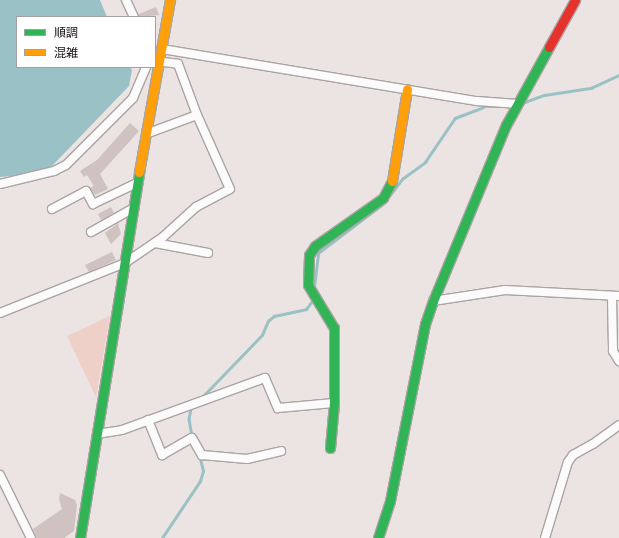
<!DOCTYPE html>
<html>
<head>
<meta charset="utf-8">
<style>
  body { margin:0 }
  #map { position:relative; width:619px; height:538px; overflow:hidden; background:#ebe4e2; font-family:"Sofia Sans Condensed","Noto Sans JP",sans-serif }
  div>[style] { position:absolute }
  .green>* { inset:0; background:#eed0c8 }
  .water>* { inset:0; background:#9ac1c6 }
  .stream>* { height:2.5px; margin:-1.25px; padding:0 1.25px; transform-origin:1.25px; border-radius:1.25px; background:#9ac1c6 }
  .building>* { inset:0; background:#cfc2c0 }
  .roads { filter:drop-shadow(1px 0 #aaa4a3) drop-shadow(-1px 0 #aaa4a3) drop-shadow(0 1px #aaa4a3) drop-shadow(0 -1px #aaa4a3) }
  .street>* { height:8px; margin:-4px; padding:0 4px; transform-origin:4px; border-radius:4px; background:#fcfbfb }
  .fast>* { height:9px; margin:-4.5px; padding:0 4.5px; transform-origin:4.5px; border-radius:4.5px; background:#30b455 }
  .slow>* { height:9px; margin:-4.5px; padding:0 4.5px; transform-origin:4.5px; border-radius:4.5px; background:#ff9f0a }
  .jam>* { height:9px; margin:-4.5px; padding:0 4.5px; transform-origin:4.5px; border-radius:4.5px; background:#e5322d }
  span { translate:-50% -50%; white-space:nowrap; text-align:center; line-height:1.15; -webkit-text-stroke:3px #fff; paint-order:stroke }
  .legend { position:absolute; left:16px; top:16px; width:140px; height:52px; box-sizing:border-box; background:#fff; border:1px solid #a2a0a0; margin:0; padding:5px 7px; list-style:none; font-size:12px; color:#171211 }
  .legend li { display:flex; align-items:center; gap:8px; height:20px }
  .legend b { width:20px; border:1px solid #a2a0a0 }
</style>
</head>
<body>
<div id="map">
  <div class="green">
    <div style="clip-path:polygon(110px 316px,96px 397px,67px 336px)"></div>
  </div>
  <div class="water">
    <div style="clip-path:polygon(0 0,100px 0,107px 17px,17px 17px,17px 67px,130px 67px,132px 70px,129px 86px,52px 166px,32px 174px,0 177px)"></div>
  </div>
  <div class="stream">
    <div style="left:522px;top:103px;width:23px;rotate:-20deg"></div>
    <div style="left:544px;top:95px;width:48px;rotate:-8.5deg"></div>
    <div style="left:591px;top:88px;width:31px;rotate:-25deg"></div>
    <div style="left:390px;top:195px;width:20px;rotate:-53deg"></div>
    <div style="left:402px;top:179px;width:29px;rotate:-36deg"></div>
    <div style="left:425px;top:162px;width:53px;rotate:-55.7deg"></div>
    <div style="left:455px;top:118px;width:30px;rotate:-21deg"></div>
    <div style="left:483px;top:107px;width:29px"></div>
    <div style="left:314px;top:287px;width:34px;rotate:-83deg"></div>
    <div style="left:318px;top:253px;width:83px;rotate:-37.1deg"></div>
    <div style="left:202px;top:397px;width:86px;rotate:-45.9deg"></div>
    <div style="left:262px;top:335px;width:15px;rotate:-67deg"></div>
    <div style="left:268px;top:321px;width:8px;rotate:-40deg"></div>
    <div style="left:274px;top:316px;width:33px;rotate:-12deg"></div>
    <div style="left:306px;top:309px;width:11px;rotate:-52deg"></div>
    <div style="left:191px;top:409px;width:10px;rotate:101deg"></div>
    <div style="left:189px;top:419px;width:17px;rotate:80deg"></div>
    <div style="left:162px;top:538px;width:69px;rotate:-56.3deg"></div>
    <div style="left:200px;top:481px;width:10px;rotate:-73deg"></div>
    <div style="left:203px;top:471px;width:16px;rotate:-104deg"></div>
  </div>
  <div class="building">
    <div style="clip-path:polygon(156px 7px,159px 15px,139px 17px,139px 14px)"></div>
    <div style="clip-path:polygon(130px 123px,139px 131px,100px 174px,108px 189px,95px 195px,90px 188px,94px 186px,87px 175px,84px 177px,80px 171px,97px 160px)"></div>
    <div style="clip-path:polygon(111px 207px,114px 213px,101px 220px,98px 214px)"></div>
    <div style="clip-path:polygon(118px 223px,121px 234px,111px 244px,105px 233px)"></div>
    <div style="clip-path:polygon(112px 252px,116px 260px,89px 272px,85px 265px)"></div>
    <div style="clip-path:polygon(60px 493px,75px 500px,77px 505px,74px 531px,64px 538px,37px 538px,33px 529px,62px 509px,59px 499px)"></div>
  </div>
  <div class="roads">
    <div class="street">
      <div style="left:126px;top:0;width:19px;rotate:65deg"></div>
      <div style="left:162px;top:49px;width:319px;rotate:9.4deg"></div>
      <div style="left:477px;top:101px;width:41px;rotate:4.2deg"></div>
      <div style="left:155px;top:61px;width:23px;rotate:7deg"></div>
      <div style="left:178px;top:64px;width:54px;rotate:69.6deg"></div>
      <div style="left:0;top:184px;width:56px;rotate:-13.5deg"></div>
      <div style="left:54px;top:171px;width:13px;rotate:-27deg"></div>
      <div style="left:66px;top:165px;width:95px;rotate:-45deg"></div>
      <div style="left:133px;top:98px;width:34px;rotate:-67deg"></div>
      <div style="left:52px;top:209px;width:38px;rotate:-28deg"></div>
      <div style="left:86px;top:191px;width:15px;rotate:62deg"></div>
      <div style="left:93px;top:204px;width:49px;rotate:-25.5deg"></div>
      <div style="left:91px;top:232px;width:47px;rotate:-29.3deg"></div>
      <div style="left:155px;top:243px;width:54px;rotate:10.7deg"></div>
      <div style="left:612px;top:297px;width:54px;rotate:88.9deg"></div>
      <div style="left:613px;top:351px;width:12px;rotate:59deg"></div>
      <div style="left:433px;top:301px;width:73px;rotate:-8.7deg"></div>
      <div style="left:505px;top:290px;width:114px;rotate:3deg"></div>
      <div style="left:0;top:313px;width:135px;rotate:-21.8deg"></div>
      <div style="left:125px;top:263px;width:46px;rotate:-34.4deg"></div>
      <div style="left:163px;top:237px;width:45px;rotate:-42.3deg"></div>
      <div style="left:196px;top:207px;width:38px;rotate:-28deg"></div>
      <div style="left:230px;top:189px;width:81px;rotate:-114deg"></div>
      <div style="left:197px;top:115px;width:54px;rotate:159.6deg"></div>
      <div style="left:148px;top:420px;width:38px;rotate:68deg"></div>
      <div style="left:162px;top:455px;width:34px;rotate:-30deg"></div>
      <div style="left:192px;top:438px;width:20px;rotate:60deg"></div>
      <div style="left:202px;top:455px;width:45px;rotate:5.1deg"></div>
      <div style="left:247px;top:459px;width:35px;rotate:-13deg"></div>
      <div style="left:97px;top:434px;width:25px;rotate:-9deg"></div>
      <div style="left:122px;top:430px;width:152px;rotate:-20deg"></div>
      <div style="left:265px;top:378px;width:33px;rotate:67deg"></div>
      <div style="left:278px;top:408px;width:56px;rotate:-5.1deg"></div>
      <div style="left:0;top:475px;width:70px;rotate:63.8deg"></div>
      <div style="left:545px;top:538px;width:79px;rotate:-73.2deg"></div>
      <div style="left:568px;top:462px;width:9px;rotate:-54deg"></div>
      <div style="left:573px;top:455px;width:23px;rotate:-29deg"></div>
      <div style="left:593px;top:444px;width:32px;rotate:-36deg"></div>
    </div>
    <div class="fast">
      <div style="left:330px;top:448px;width:45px;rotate:-84.9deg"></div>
      <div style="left:334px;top:403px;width:75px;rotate:-90deg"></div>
      <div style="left:334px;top:328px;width:50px;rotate:-121.2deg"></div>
      <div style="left:308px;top:285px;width:30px;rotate:-88deg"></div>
      <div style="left:309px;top:255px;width:11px;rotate:-56deg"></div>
      <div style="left:315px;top:246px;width:83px;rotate:-35.2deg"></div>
      <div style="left:383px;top:198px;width:19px;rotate:-62deg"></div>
      <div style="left:80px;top:538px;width:371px;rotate:-80.8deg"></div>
      <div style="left:378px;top:538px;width:39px;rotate:-72deg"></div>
      <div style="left:390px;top:501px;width:180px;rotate:-78.8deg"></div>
      <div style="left:425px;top:324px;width:24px;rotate:-71deg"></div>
      <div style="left:433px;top:301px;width:191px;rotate:-67.5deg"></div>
      <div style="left:506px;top:125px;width:89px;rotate:-61.1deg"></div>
    </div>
    <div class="slow">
      <div style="left:139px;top:172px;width:175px;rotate:-79.8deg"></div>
      <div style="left:392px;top:181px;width:93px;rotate:-80.7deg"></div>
    </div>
    <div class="jam">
      <div style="left:549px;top:47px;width:54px;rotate:-61deg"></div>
    </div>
  </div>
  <ul class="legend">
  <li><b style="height:5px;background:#30b455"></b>順調</li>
  <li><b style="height:5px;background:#ff9f0a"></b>混雑</li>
  </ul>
</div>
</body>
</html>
